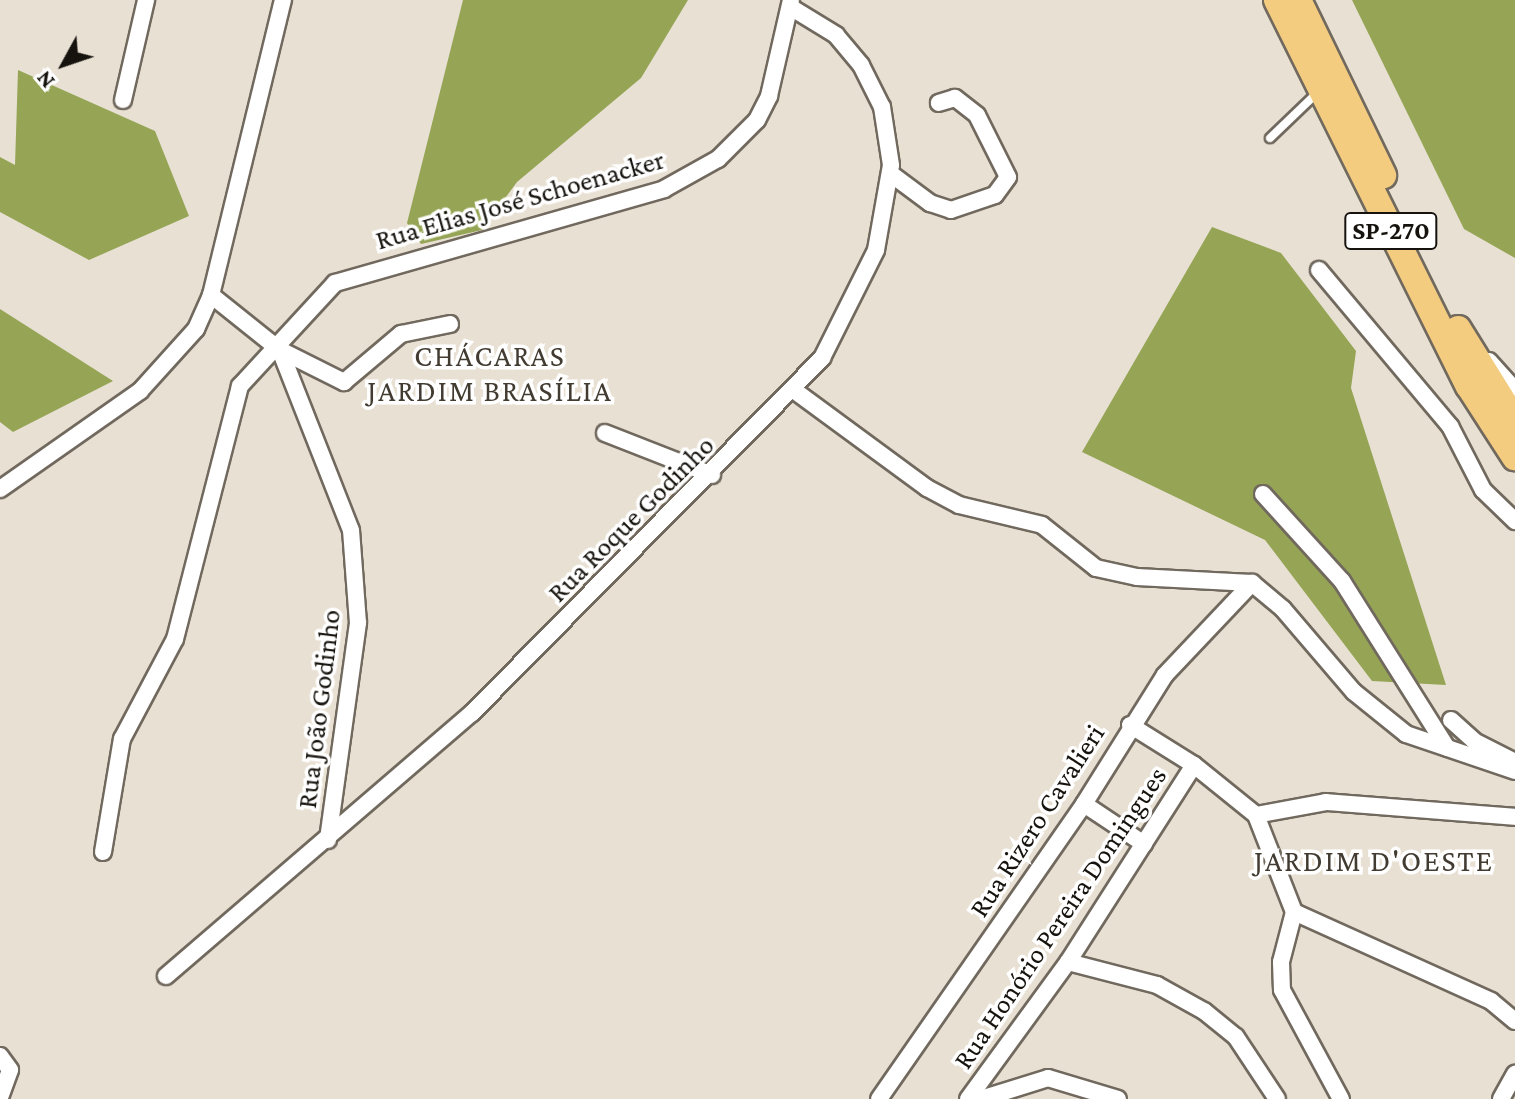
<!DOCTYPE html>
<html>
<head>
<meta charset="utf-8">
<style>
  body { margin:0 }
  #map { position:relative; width:1515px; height:1099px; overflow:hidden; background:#e8e0d3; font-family:"Crimson Pro",serif }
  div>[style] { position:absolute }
  .forest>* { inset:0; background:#95a555 }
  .roads { filter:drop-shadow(2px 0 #71695e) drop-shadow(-2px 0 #71695e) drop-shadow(0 2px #71695e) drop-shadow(0 -2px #71695e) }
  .service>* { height:8px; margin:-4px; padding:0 4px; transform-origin:4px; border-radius:4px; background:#fff }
  .minor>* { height:16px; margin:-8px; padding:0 8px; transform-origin:8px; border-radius:8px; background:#fff }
  .trunk>* { height:26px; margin:-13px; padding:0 13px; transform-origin:13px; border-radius:13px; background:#f4cc80 }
  span { translate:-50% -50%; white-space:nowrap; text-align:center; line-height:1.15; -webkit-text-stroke:7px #fff; paint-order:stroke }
  .shield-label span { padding:2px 6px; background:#fff; border:2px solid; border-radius:6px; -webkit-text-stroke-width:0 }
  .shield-label { font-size:26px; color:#16130e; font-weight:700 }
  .street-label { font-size:28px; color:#16130e }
  .neighbourhood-label { font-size:30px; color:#423b31; letter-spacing:2px }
  .north { position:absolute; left:24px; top:24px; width:80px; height:80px; -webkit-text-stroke:6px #fff; paint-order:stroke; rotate:230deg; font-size:22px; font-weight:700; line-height:32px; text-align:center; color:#16130e }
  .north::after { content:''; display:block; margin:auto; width:28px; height:36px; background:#16130e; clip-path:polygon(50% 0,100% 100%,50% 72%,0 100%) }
</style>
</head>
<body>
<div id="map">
  <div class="forest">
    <div style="clip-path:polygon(463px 0,688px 0,641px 78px,517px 182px,482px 230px,421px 244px,407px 223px)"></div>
    <div style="clip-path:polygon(1352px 0,1515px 0,1515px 258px,1464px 229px)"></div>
    <div style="clip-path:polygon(18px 70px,155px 131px,189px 216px,89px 260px,0 212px,0 157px,15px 165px)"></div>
    <div style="clip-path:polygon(1212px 227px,1281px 253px,1356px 351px,1351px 388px,1446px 685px,1372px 681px,1265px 540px,1082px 452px)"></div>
    <div style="clip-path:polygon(0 309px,113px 381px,13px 432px,0 422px)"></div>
  </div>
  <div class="roads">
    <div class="service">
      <div style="left:1270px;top:138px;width:66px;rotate:-43.8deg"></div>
    </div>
    <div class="minor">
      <div style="left:123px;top:100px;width:103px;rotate:-77deg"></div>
      <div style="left:891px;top:174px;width:49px;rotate:36.6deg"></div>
      <div style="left:930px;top:203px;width:22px;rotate:18deg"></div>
      <div style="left:951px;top:210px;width:46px;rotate:-18.8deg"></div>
      <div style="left:995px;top:195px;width:22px;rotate:-54deg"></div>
      <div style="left:1008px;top:177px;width:69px;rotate:-116.6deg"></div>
      <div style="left:977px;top:115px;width:28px;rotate:-142deg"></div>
      <div style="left:955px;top:98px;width:17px;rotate:163deg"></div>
      <div style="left:1319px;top:270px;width:204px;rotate:50deg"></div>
      <div style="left:1450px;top:426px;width:72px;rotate:62.7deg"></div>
      <div style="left:1483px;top:490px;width:45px;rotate:44.1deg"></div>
      <div style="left:211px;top:295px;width:88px;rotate:38.6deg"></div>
      <div style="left:280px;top:350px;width:193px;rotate:68.5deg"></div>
      <div style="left:351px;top:530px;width:93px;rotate:85.7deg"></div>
      <div style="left:358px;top:623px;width:219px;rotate:97.9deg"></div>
      <div style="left:280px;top:350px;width:72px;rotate:26.6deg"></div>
      <div style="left:344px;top:382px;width:75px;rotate:-40.1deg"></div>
      <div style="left:401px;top:334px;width:50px;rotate:-11.5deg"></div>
      <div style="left:1489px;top:361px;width:39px;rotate:48deg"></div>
      <div style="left:795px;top:391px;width:164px;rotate:36.3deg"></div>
      <div style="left:927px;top:488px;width:36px;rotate:28deg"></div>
      <div style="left:959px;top:505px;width:85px;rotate:13.5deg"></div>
      <div style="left:1042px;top:525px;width:69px;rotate:38.5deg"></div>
      <div style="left:1096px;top:568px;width:42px;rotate:12.4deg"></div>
      <div style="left:1137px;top:577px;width:115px;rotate:3deg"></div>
      <div style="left:605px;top:433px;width:115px;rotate:21.4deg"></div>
      <div style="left:0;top:489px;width:171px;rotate:-35deg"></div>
      <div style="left:140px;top:391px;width:84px;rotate:-47.9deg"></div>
      <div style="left:196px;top:329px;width:37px;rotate:-66deg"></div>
      <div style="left:211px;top:295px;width:304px;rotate:-76.3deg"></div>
      <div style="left:1263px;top:494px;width:118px;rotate:47.8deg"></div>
      <div style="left:1342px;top:581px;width:197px;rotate:57.8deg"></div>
      <div style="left:1252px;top:583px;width:40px;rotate:40deg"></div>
      <div style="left:1283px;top:609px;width:109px;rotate:49.5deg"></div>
      <div style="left:1354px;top:692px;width:67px;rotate:38.9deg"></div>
      <div style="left:1406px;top:734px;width:115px;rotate:18.7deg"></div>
      <div style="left:1451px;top:720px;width:31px;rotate:42deg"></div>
      <div style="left:1474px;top:741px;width:46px;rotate:27.1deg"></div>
      <div style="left:1130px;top:725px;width:75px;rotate:32deg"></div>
      <div style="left:1194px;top:765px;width:80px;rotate:38.9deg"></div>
      <div style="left:1256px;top:815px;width:71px;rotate:-10.5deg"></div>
      <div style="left:1326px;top:802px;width:190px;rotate:4.5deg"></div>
      <div style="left:1084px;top:804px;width:72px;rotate:33.7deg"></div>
      <div style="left:1256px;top:815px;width:104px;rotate:68.6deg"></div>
      <div style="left:1294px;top:912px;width:216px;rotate:24.3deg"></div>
      <div style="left:1491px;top:1001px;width:31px;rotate:40deg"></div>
      <div style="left:103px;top:852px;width:115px;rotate:-80.5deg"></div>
      <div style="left:122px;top:739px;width:113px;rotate:-62.1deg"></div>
      <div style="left:175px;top:639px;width:261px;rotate:-75.6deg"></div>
      <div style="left:240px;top:386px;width:140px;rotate:-47.3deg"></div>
      <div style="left:335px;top:283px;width:342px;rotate:-15.9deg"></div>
      <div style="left:664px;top:189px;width:62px;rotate:-29.1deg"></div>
      <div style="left:718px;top:159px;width:55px;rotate:-45deg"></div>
      <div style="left:757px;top:120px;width:27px;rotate:-63deg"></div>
      <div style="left:769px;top:96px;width:98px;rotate:-77.1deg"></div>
      <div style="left:1294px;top:912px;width:52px;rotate:104.6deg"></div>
      <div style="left:1281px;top:962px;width:28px;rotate:88deg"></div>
      <div style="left:1282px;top:990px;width:124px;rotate:61.6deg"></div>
      <div style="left:1068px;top:962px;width:92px;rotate:14.5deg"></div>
      <div style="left:1157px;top:985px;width:54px;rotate:29deg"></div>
      <div style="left:1204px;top:1011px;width:41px;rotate:39.1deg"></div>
      <div style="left:1236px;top:1037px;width:74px;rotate:56.5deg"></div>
      <div style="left:166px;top:976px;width:403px;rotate:-40.7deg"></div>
      <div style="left:472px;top:713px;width:499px;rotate:-45.4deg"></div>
      <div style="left:822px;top:358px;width:121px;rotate:-63.4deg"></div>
      <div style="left:876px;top:250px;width:86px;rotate:-80deg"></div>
      <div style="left:891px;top:165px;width:59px;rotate:-98.8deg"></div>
      <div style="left:882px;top:107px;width:47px;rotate:-116.6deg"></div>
      <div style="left:861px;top:65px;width:39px;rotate:-130deg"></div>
      <div style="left:836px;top:35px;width:52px;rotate:-148.5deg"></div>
      <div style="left:0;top:1056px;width:17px;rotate:54deg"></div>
      <div style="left:10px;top:1070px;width:29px;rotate:110deg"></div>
      <div style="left:879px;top:1099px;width:359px;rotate:-55.2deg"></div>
      <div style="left:1084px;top:804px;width:152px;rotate:-57.9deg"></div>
      <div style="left:1165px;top:675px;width:127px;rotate:-46.6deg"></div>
      <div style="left:968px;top:1099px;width:170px;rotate:-53.9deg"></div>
      <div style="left:1068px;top:962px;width:234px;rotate:-57.4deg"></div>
      <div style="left:981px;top:1099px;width:70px;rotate:-17.4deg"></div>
      <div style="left:1048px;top:1078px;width:73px;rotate:16.7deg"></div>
      <div style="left:1501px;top:1099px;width:29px;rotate:-61deg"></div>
    </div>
    <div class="trunk">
      <div style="left:1277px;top:0;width:431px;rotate:63.6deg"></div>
      <div style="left:1469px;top:386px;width:85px;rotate:57.1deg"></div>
      <div style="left:1298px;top:0;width:195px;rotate:64.1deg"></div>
      <div style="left:1458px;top:329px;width:108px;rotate:58.2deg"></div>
    </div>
  </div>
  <div class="shield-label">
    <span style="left:1391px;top:231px">SP-270</span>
  </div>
  <div class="street-label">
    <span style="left:520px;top:200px;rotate:-16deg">Rua Elias José Schoenacker</span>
    <span style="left:631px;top:519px;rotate:-45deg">Rua Roque Godinho</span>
    <span style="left:319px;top:709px;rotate:-83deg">Rua João Godinho</span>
    <span style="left:1037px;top:821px;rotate:-57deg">Rua Rizero Cavalieri</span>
    <span style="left:1060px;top:918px;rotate:-56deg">Rua Honório Pereira Domingues</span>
  </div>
  <div class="neighbourhood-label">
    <span style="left:490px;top:373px">CHÁCARAS<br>JARDIM BRASÍLIA</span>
    <span style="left:1374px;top:861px">JARDIM D'OESTE</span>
  </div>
  <div class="north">N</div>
</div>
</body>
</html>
